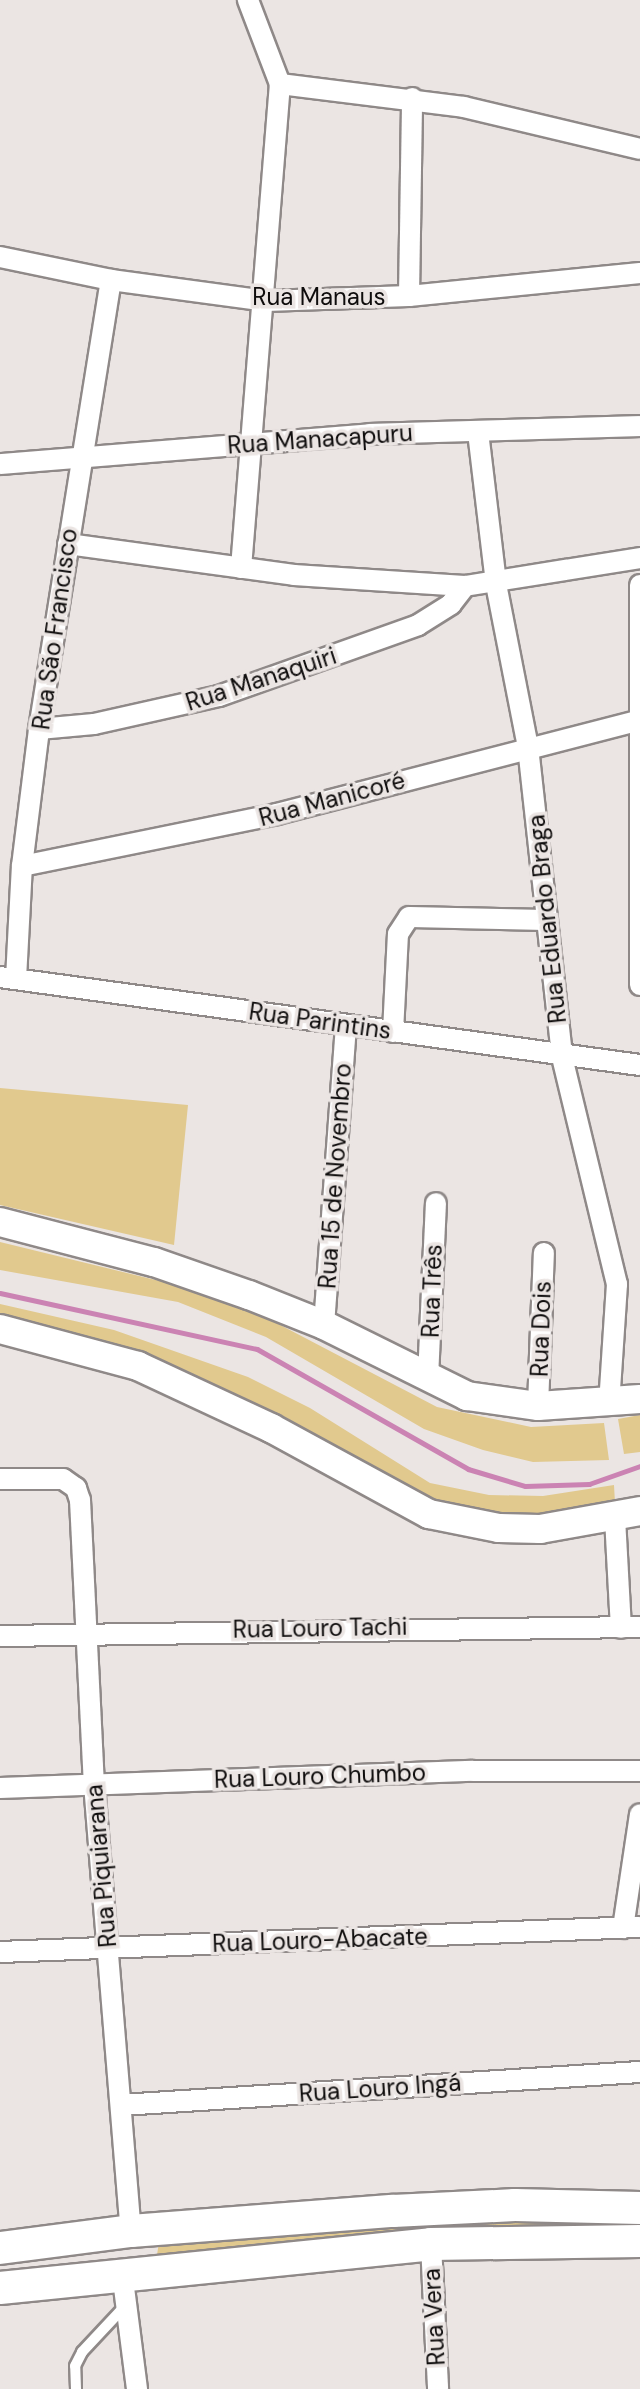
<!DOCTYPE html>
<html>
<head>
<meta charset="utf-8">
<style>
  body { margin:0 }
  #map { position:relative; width:640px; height:2389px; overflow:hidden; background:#ebe5e3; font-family:"DM Sans",sans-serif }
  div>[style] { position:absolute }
  .green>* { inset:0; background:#e1c98e }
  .stream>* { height:5px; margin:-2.5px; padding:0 2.5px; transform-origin:2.5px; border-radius:2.5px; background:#cb83b3 }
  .roads { filter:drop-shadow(2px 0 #8f8988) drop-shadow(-2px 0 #8f8988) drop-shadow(0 2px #8f8988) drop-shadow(0 -2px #8f8988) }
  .lane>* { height:10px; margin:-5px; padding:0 5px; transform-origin:5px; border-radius:5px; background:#fff }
  .street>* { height:20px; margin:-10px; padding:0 10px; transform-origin:10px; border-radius:10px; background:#fff }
  .secondary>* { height:28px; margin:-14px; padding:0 14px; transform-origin:14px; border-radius:14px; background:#fff }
  .primary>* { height:32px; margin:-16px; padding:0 16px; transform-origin:16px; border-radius:16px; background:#fff }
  span { translate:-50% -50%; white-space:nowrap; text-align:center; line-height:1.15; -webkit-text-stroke:7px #ebe5e3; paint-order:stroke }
  .street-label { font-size:24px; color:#0e0c0c }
</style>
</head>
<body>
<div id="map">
  <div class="green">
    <div style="clip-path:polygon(0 1088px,188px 1105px,174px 1245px,0 1205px)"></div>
    <div style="clip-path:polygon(0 1242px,172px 1284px,265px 1317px,437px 1407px,531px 1427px,604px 1423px,609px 1460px,533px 1462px,483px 1450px,424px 1429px,266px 1337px,178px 1302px,0 1270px)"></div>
    <div style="clip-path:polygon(0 1304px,114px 1330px,248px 1377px,310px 1408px,430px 1483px,489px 1495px,543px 1496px,614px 1485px,615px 1503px,516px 1518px,435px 1507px,233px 1401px,0 1322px)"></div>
    <div style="clip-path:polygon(640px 1415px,640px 1452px,624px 1454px,618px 1419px)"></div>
    <div style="clip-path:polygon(437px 2220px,640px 2220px,640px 2235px,163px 2259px,157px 2255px,159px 2242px)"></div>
  </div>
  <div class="stream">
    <div style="left:0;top:1293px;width:263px;rotate:12.3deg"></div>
    <div style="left:257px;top:1349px;width:243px;rotate:29.6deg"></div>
    <div style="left:468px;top:1469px;width:59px;rotate:16.6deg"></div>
    <div style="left:525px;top:1486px;width:64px;rotate:-1.8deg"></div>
    <div style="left:589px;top:1484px;width:54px;rotate:-19.4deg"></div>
  </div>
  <div class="roads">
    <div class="lane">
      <div style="left:76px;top:2389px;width:23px;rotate:-92deg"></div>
      <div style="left:75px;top:2366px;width:16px;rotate:-63deg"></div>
      <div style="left:82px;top:2352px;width:63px;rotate:-46.9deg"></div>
    </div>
    <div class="street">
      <div style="left:280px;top:84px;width:185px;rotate:7.1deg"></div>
      <div style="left:464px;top:107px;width:181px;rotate:13.4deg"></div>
      <div style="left:0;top:257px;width:113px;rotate:11.7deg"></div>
      <div style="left:111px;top:280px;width:156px;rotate:7.7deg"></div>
      <div style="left:266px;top:301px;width:143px;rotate:-2deg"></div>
      <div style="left:409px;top:296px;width:232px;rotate:-5.7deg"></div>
      <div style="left:409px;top:296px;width:198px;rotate:-89.1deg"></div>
      <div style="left:478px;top:432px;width:153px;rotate:83.2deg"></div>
      <div style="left:496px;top:584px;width:166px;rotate:78.9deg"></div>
      <div style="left:528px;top:747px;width:312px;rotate:83.7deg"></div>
      <div style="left:562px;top:1057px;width:234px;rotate:76.4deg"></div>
      <div style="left:617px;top:1284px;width:120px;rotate:93.8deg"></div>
      <div style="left:0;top:464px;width:371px;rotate:-4.6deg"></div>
      <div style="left:370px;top:434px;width:270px;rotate:-1.7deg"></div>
      <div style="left:68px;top:544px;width:228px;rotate:7.8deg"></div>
      <div style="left:294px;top:575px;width:171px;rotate:3.7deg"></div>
      <div style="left:465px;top:586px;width:177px;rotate:-9.1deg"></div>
      <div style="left:241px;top:568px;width:486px;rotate:-85.4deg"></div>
      <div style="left:280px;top:84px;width:90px;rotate:-110.9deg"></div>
      <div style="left:640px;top:585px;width:400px;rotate:90deg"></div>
      <div style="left:39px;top:729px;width:55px;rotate:-5.2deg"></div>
      <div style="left:94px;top:724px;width:128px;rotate:-12.6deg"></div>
      <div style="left:219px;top:696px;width:211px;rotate:-19.6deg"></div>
      <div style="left:418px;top:625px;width:39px;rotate:-32deg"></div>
      <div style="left:451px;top:604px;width:23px;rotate:-52deg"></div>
      <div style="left:22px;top:866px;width:260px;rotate:-11.5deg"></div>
      <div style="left:277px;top:814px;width:375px;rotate:-14.5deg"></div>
      <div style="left:0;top:977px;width:646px;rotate:7.83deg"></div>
      <div style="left:16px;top:979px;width:113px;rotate:-87deg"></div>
      <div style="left:22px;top:866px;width:138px;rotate:-82.9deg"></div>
      <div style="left:39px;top:729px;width:455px;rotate:-80.9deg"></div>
      <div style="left:393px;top:1032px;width:98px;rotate:-87.1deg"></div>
      <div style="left:398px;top:934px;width:20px;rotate:-57deg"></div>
      <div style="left:409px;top:917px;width:137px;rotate:1.3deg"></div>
      <div style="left:324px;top:1325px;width:300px;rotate:-85.8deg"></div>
      <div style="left:428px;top:1378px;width:175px;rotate:-87.4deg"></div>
      <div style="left:538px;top:1406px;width:153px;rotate:-87.8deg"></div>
      <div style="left:0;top:1479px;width:63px"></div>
      <div style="left:63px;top:1479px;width:16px;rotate:35deg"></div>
      <div style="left:76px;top:1488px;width:13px;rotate:72deg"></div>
      <div style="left:80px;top:1500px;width:284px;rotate:87.2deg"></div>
      <div style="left:94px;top:1784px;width:449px;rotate:85.3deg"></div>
      <div style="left:615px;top:1518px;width:110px;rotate:86.9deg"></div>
      <div style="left:0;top:1636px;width:640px;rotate:-0.81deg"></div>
      <div style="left:0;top:1788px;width:473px;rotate:-2.1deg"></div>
      <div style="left:473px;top:1771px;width:167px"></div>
      <div style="left:623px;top:1928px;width:115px;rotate:-81.5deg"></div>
      <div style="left:0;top:1952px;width:640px;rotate:-2.24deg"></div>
      <div style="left:121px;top:2105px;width:520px;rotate:-3.64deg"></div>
      <div style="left:431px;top:2244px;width:145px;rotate:87.2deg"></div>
      <div style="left:122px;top:2272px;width:118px;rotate:82.7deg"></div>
    </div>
    <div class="secondary">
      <div style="left:0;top:1222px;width:159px;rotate:14.6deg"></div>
      <div style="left:154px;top:1262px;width:101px;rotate:19.2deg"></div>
      <div style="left:249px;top:1295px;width:81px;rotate:21.8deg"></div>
      <div style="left:324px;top:1325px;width:160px;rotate:26.4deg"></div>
      <div style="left:467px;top:1396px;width:72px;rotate:8deg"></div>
      <div style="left:538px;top:1406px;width:102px;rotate:-3.9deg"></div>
      <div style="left:0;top:1329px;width:143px;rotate:15deg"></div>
      <div style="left:138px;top:1366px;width:147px;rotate:25deg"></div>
      <div style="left:271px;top:1428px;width:180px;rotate:28.6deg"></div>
      <div style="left:429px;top:1514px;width:71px;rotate:11.3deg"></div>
      <div style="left:499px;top:1528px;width:41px;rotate:1.4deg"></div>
      <div style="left:540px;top:1529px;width:102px;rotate:-10.2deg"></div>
    </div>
    <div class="primary">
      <div style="left:0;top:2248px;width:132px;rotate:-7.4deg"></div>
      <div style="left:131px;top:2231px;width:263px;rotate:-4.4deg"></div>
      <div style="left:393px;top:2211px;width:122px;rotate:-2.8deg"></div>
      <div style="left:515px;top:2205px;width:125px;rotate:1.4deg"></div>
      <div style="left:0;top:2288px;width:433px;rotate:-5.8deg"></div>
      <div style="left:431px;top:2244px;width:209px;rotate:-0.8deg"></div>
    </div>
  </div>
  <div class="street-label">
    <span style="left:319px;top:297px">Rua Manaus</span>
    <span style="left:320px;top:439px;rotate:-4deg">Rua Manacapuru</span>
    <span style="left:55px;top:629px;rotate:-82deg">Rua São Francisco</span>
    <span style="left:261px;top:679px;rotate:-18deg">Rua Manaquiri</span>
    <span style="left:332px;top:799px;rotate:-15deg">Rua Manicoré</span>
    <span style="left:547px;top:919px;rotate:-96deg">Rua Eduardo Braga</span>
    <span style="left:320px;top:1021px;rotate:8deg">Rua Parintins</span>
    <span style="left:335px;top:1176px;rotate:-86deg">Rua 15 de Novembro</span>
    <span style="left:432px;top:1291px;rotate:-88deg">Rua Três</span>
    <span style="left:541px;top:1329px;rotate:-88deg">Rua Dois</span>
    <span style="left:320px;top:1628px;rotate:-1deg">Rua Louro Tachi</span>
    <span style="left:320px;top:1776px;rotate:-2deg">Rua Louro Chumbo</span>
    <span style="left:101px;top:1866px;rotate:-95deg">Rua Piquiarana</span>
    <span style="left:320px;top:1940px;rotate:-2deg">Rua Louro-Abacate</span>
    <span style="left:380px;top:2088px;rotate:-4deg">Rua Louro Ingá</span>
    <span style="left:434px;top:2317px;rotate:-93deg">Rua Vera</span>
  </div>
</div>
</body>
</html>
